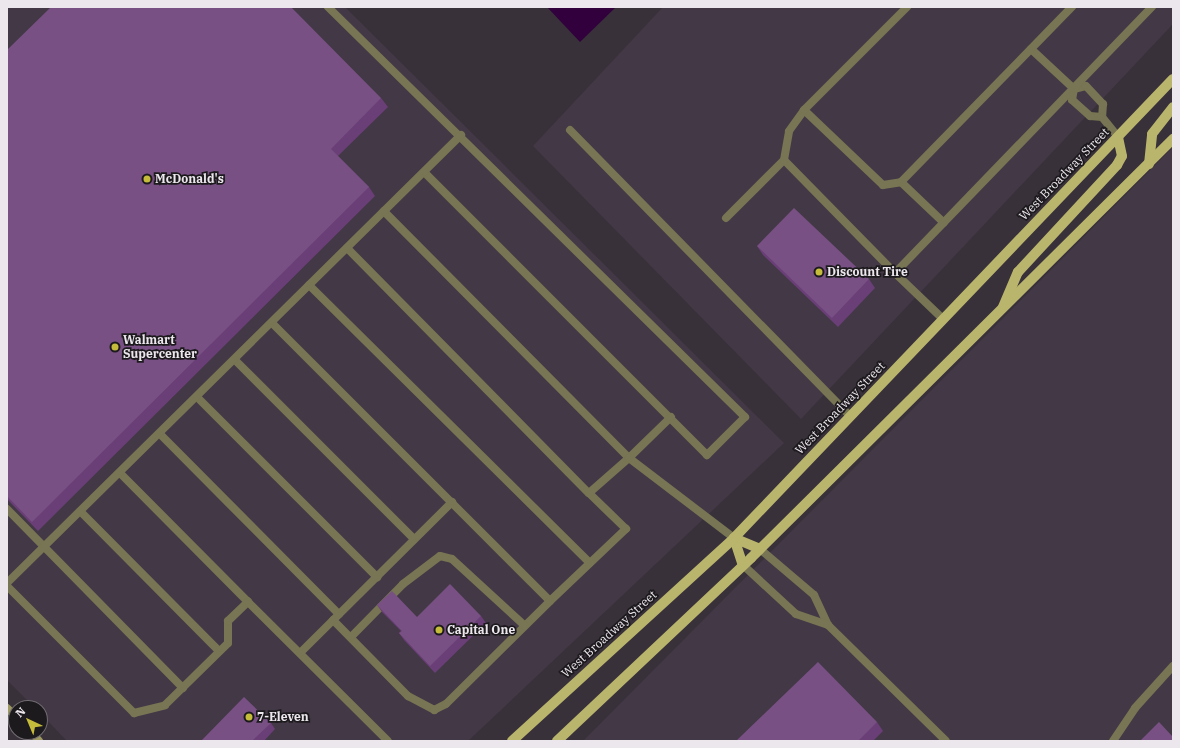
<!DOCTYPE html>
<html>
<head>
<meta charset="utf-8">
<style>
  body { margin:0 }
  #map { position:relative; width:1180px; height:748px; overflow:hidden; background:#38313a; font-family:"IBM Plex Serif",serif }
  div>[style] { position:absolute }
  .built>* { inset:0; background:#433846 }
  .water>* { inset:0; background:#31003d }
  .lane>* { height:8px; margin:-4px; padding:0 4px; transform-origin:4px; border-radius:4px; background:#777553 }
  .secondary>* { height:8px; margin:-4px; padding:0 4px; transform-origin:4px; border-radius:4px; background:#9d9961 }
  .primary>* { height:10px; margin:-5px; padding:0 5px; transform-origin:5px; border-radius:5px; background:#bab56c }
  .wall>* { inset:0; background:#6a3e77 }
  .building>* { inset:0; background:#785084 }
  .dots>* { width:11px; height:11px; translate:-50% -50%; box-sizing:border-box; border:2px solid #1d1a1e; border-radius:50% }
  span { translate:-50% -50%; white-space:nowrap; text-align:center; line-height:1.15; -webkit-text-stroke:3.5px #1d1a1e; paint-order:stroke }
  .street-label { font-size:12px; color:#ece7ed }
  .poi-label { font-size:12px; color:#ece7ed; font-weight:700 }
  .left { translate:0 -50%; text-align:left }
  .frame { position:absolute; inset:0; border:8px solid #ece7ed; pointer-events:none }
  .north { position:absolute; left:8px; top:700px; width:40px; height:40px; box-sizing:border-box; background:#1d1a1e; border:1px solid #706c71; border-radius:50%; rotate:316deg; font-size:11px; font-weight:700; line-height:16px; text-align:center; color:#ece7ed }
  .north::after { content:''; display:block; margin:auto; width:14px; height:18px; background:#c6bc3c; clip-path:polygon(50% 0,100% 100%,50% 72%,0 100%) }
</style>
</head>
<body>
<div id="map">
  <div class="built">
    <div style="clip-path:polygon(7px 7px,345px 7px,784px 443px,468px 741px,67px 741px,40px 713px,40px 708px,35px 708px,7px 680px)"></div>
    <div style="clip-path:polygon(663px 7px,1173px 7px,1173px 24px,801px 419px,533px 146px)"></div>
    <div style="clip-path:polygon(1173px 147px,1173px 741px,583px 741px)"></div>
  </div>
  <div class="water">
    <div style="clip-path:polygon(547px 7px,616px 7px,580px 42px)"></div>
  </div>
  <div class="lane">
    <div style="left:328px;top:7px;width:585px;rotate:44.52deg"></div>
    <div style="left:745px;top:417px;width:54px;rotate:135deg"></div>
    <div style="left:707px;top:455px;width:400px;rotate:-135deg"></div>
    <div style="left:1031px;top:49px;width:59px;rotate:42.9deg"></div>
    <div style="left:804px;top:110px;width:109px;rotate:43.5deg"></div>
    <div style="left:883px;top:185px;width:18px;rotate:-9deg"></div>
    <div style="left:901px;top:182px;width:59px;rotate:43.6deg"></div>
    <div style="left:1102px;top:117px;width:12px;rotate:-175deg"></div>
    <div style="left:1090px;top:116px;width:24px;rotate:-138deg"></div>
    <div style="left:1072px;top:100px;width:11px;rotate:-80deg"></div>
    <div style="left:1074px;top:89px;width:12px;rotate:-14deg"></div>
    <div style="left:1086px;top:86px;width:25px;rotate:47deg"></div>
    <div style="left:1103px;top:104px;width:13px;rotate:94deg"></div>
    <div style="left:1102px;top:117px;width:26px;rotate:51deg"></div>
    <div style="left:570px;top:130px;width:400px;rotate:45.6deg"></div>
    <div style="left:901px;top:182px;width:245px;rotate:-45.7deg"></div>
    <div style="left:726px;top:218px;width:82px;rotate:-45deg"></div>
    <div style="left:347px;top:248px;width:344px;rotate:45.4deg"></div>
    <div style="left:895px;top:273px;width:158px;rotate:-134.5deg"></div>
    <div style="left:784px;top:160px;width:29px;rotate:-80deg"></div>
    <div style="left:789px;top:131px;width:26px;rotate:-54deg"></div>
    <div style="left:804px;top:110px;width:146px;rotate:-45deg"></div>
    <div style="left:309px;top:285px;width:395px;rotate:44.7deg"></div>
    <div style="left:943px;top:319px;width:66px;rotate:-136.2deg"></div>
    <div style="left:895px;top:273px;width:370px;rotate:-46deg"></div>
    <div style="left:272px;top:323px;width:393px;rotate:45deg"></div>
    <div style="left:550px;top:601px;width:105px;rotate:-43.5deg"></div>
    <div style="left:626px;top:529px;width:52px;rotate:-135.8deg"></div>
    <div style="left:589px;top:493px;width:53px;rotate:-41.2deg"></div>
    <div style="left:629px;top:458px;width:348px;rotate:-134.8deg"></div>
    <div style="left:235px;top:360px;width:253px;rotate:45deg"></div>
    <div style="left:197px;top:397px;width:255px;rotate:45deg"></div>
    <div style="left:671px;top:417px;width:59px;rotate:135.7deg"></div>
    <div style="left:629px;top:458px;width:132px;rotate:37.3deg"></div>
    <div style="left:160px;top:434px;width:254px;rotate:45.2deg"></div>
    <div style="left:120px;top:473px;width:182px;rotate:45.2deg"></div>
    <div style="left:7px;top:509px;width:251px;rotate:45.5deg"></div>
    <div style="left:81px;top:512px;width:196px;rotate:45.2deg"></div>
    <div style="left:760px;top:549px;width:71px;rotate:40.4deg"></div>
    <div style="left:814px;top:595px;width:33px;rotate:65deg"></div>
    <div style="left:828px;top:625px;width:165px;rotate:44.5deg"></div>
    <div style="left:743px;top:565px;width:72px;rotate:42.8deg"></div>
    <div style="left:796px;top:614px;width:34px;rotate:19deg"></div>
    <div style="left:7px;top:583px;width:638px;rotate:-44.62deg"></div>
    <div style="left:7px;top:586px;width:180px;rotate:45deg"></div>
    <div style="left:134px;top:713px;width:32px;rotate:-14deg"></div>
    <div style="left:165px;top:705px;width:88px;rotate:-44.5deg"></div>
    <div style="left:228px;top:643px;width:22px;rotate:-90deg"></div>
    <div style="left:228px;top:621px;width:28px;rotate:-44deg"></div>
    <div style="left:248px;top:602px;width:197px;rotate:44.8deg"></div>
    <div style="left:333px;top:620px;width:107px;rotate:45.4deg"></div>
    <div style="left:408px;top:696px;width:30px;rotate:28deg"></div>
    <div style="left:434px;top:710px;width:13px;rotate:-27deg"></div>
    <div style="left:446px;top:704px;width:146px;rotate:-44.7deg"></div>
    <div style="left:351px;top:637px;width:74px;rotate:-45.5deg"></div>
    <div style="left:403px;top:584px;width:46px;rotate:-37.1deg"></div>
    <div style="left:440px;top:556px;width:12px;rotate:14deg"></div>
    <div style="left:452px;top:559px;width:98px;rotate:42.5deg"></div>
    <div style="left:301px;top:652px;width:213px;rotate:-44.8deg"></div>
    <div style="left:1113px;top:741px;width:40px;rotate:-56deg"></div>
    <div style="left:1135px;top:708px;width:57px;rotate:-47.9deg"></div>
  </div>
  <div class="secondary">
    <div style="left:7px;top:708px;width:13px;rotate:45deg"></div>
    <div style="left:31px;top:732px;width:12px;rotate:48deg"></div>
  </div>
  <div class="primary">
    <div style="left:1149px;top:164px;width:30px;rotate:-84deg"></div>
    <div style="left:1152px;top:134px;width:34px;rotate:-52deg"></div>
    <div style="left:1003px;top:307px;width:38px;rotate:-67deg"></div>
    <div style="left:1018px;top:272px;width:146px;rotate:-47.2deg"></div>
    <div style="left:1117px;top:165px;width:10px;rotate:-61deg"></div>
    <div style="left:1122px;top:156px;width:19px;rotate:-102deg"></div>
    <div style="left:734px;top:538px;width:28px;rotate:72deg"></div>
    <div style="left:734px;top:538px;width:28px;rotate:23deg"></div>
    <div style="left:512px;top:741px;width:301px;rotate:-42.4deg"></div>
    <div style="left:734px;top:538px;width:635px;rotate:-46.28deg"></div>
    <div style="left:557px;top:741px;width:267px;rotate:-43.3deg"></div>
    <div style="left:751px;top:558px;width:595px;rotate:-44.8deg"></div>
  </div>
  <div class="wall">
    <div style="clip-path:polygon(7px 50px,381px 98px,388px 107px,338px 156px,369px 187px,375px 196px,38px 531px,7px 499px)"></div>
    <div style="clip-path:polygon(757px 246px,869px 279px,875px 288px,838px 327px,763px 255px)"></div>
    <div style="clip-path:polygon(377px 605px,417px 617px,481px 616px,486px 623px,435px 673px,404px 640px,399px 633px,401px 631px,382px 612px)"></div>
    <div style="clip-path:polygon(877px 722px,883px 731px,873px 741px,736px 741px)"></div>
    <div style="clip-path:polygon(271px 723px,275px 729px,264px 741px,201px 741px)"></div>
  </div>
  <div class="building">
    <div style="clip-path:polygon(51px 7px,291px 7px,381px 98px,331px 149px,369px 187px,32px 522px,7px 496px,7px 50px)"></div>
    <div style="clip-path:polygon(794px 208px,869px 279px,832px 318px,757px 246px)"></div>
    <div style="clip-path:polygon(450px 584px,481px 616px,430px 666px,399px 633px,402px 631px,377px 605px,392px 591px,417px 617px)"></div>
    <div style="clip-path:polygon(818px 662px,877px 722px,858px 741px,736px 741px)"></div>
    <div style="clip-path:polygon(244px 697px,271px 723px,252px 741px,201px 741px)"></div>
    <div style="clip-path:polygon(1159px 722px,1173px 737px,1173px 741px,1140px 741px)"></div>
  </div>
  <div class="dots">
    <div style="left:147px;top:179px;background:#c6bc3c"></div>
    <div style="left:819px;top:272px;background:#c6bc3c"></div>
    <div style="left:115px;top:347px;background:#c6bc3c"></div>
    <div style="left:439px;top:630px;background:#c6bc3c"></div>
    <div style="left:249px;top:717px;background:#c6bc3c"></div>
  </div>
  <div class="street-label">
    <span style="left:1064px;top:174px;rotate:-46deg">West Broadway Street</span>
    <span style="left:840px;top:408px;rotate:-46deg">West Broadway Street</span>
    <span style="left:609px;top:634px;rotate:-42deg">West Broadway Street</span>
  </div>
  <div class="poi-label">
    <span class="left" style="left:155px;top:179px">McDonald's</span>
    <span class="left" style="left:827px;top:272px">Discount Tire</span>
    <span class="left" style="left:123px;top:347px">Walmart<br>Supercenter</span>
    <span class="left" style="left:447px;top:630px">Capital One</span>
    <span class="left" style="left:257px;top:717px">7-Eleven</span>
  </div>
  <div class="frame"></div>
  <div class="north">N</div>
</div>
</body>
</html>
